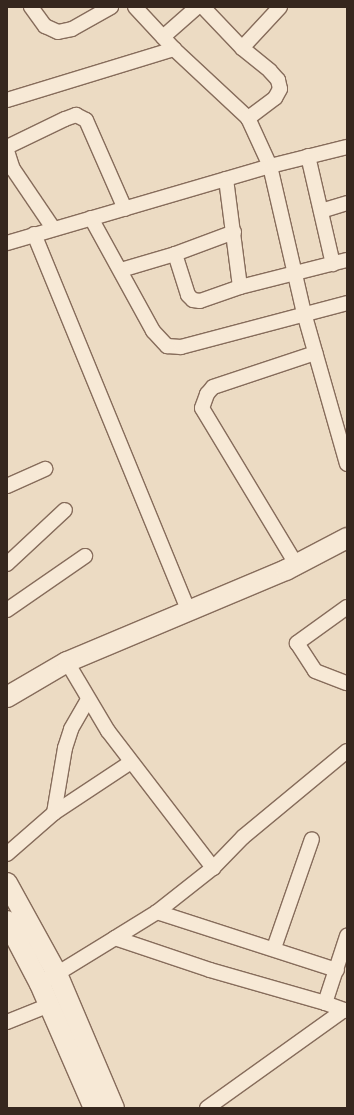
<!DOCTYPE html>
<html>
<head>
<meta charset="utf-8">
<style>
  body { margin:0 }
  #map { position:relative; width:354px; height:1115px; overflow:hidden; background:#ecdbc3; font-family:Literata,serif }
  div>[style] { position:absolute }
  .roads { filter:drop-shadow(1px 0 #866c5b) drop-shadow(-1px 0 #866c5b) drop-shadow(0 1px #866c5b) drop-shadow(0 -1px #866c5b) }
  .street>* { height:14px; margin:-7px; padding:0 7px; transform-origin:7px; border-radius:7px; background:#f7e9d6 }
  .secondary>* { height:20px; margin:-10px; padding:0 10px; transform-origin:10px; border-radius:10px; background:#f7e9d6 }
  span { translate:-50% -50%; white-space:nowrap; text-align:center; line-height:1.15; -webkit-text-stroke:3px #f4e6d3; paint-order:stroke }
  .frame { position:absolute; inset:0; border:8px solid #36271e; pointer-events:none }
</style>
</head>
<body>
<div id="map">
  <div class="roads">
    <div class="street">
      <div style="left:31px;top:7px;width:24px;rotate:54deg"></div>
      <div style="left:45px;top:26px;width:14px;rotate:25deg"></div>
      <div style="left:58px;top:32px;width:14px;rotate:-12deg"></div>
      <div style="left:72px;top:29px;width:45px;rotate:-29.4deg"></div>
      <div style="left:135px;top:7px;width:57px;rotate:47.1deg"></div>
      <div style="left:203px;top:7px;width:57px;rotate:46.4deg"></div>
      <div style="left:242px;top:48px;width:56px;rotate:-47.2deg"></div>
      <div style="left:163px;top:37px;width:45px;rotate:-41.4deg"></div>
      <div style="left:242px;top:48px;width:36px;rotate:39deg"></div>
      <div style="left:270px;top:71px;width:12px;rotate:48deg"></div>
      <div style="left:278px;top:80px;width:9px;rotate:77deg"></div>
      <div style="left:280px;top:89px;width:10px;rotate:119deg"></div>
      <div style="left:275px;top:98px;width:34px;rotate:143deg"></div>
      <div style="left:7px;top:100px;width:175px;rotate:-17deg"></div>
      <div style="left:174px;top:49px;width:101px;rotate:43deg"></div>
      <div style="left:248px;top:118px;width:53px;rotate:65.4deg"></div>
      <div style="left:270px;top:166px;width:151px;rotate:77deg"></div>
      <div style="left:304px;top:313px;width:157px;rotate:74.1deg"></div>
      <div style="left:7px;top:147px;width:64px;rotate:-25.8deg"></div>
      <div style="left:65px;top:119px;width:12px;rotate:-20deg"></div>
      <div style="left:76px;top:115px;width:11px;rotate:27deg"></div>
      <div style="left:86px;top:120px;width:97px;rotate:66.3deg"></div>
      <div style="left:7px;top:151px;width:19px;rotate:72deg"></div>
      <div style="left:13px;top:169px;width:71px;rotate:55.9deg"></div>
      <div style="left:308px;top:156px;width:111px;rotate:77deg"></div>
      <div style="left:226px;top:179px;width:109px;rotate:82.6deg"></div>
      <div style="left:321px;top:211px;width:27px;rotate:-17deg"></div>
      <div style="left:91px;top:218px;width:129px;rotate:61.2deg"></div>
      <div style="left:153px;top:331px;width:21px;rotate:47deg"></div>
      <div style="left:167px;top:346px;width:14px;rotate:4deg"></div>
      <div style="left:181px;top:347px;width:172px;rotate:-14.8deg"></div>
      <div style="left:34px;top:234px;width:409px;rotate:67.7deg"></div>
      <div style="left:7px;top:243px;width:274px;rotate:-16.3deg"></div>
      <div style="left:270px;top:166px;width:79px;rotate:-13.9deg"></div>
      <div style="left:175px;top:254px;width:43px;rotate:72.4deg"></div>
      <div style="left:188px;top:295px;width:7px;rotate:45deg"></div>
      <div style="left:193px;top:300px;width:7px;rotate:8deg"></div>
      <div style="left:200px;top:301px;width:42px;rotate:-19.3deg"></div>
      <div style="left:240px;top:287px;width:110px;rotate:-14.2deg"></div>
      <div style="left:121px;top:270px;width:56px;rotate:-16.5deg"></div>
      <div style="left:175px;top:254px;width:63px;rotate:-20.4deg"></div>
      <div style="left:7px;top:486px;width:42px;rotate:-24.1deg"></div>
      <div style="left:7px;top:564px;width:79px;rotate:-43deg"></div>
      <div style="left:296px;top:564px;width:182px;rotate:-121.1deg"></div>
      <div style="left:202px;top:408px;width:15px;rotate:-70deg"></div>
      <div style="left:207px;top:394px;width:9px;rotate:-49deg"></div>
      <div style="left:213px;top:387px;width:108px;rotate:-18.4deg"></div>
      <div style="left:347px;top:607px;width:62px;rotate:144.2deg"></div>
      <div style="left:297px;top:643px;width:33px;rotate:57deg"></div>
      <div style="left:315px;top:671px;width:34px;rotate:21deg"></div>
      <div style="left:7px;top:610px;width:95px;rotate:-34.7deg"></div>
      <div style="left:67px;top:662px;width:80px;rotate:59.3deg"></div>
      <div style="left:108px;top:731px;width:173px;rotate:52.5deg"></div>
      <div style="left:54px;top:813px;width:66px;rotate:-80.4deg"></div>
      <div style="left:65px;top:748px;width:20px;rotate:-72deg"></div>
      <div style="left:71px;top:729px;width:34px;rotate:-60deg"></div>
      <div style="left:7px;top:854px;width:62px;rotate:-41.1deg"></div>
      <div style="left:54px;top:813px;width:92px;rotate:-33.5deg"></div>
      <div style="left:157px;top:912px;width:189px;rotate:17.9deg"></div>
      <div style="left:115px;top:938px;width:49px;rotate:-31.8deg"></div>
      <div style="left:157px;top:912px;width:71px;rotate:-38.2deg"></div>
      <div style="left:213px;top:868px;width:43px;rotate:-45.9deg"></div>
      <div style="left:243px;top:837px;width:135px;rotate:-39.6deg"></div>
      <div style="left:274px;top:948px;width:115px;rotate:-70.8deg"></div>
      <div style="left:50px;top:978px;width:76px;rotate:-31.6deg"></div>
      <div style="left:115px;top:938px;width:100px;rotate:18.6deg"></div>
      <div style="left:210px;top:970px;width:120px;rotate:16deg"></div>
      <div style="left:325px;top:1003px;width:23px;rotate:20deg"></div>
      <div style="left:325px;top:1003px;width:71px;rotate:-71.8deg"></div>
      <div style="left:7px;top:1022px;width:43px;rotate:-21.8deg"></div>
      <div style="left:207px;top:1108px;width:168px;rotate:-35.6deg"></div>
    </div>
    <div class="secondary">
      <div style="left:7px;top:697px;width:69px;rotate:-30.3deg"></div>
      <div style="left:67px;top:662px;width:238px;rotate:-22.8deg"></div>
      <div style="left:286px;top:570px;width:69px;rotate:-27.7deg"></div>
      <div style="left:7px;top:883px;width:104px;rotate:61.2deg"></div>
      <div style="left:57px;top:974px;width:146px;rotate:67deg"></div>
      <div style="left:7px;top:921px;width:71px;rotate:62.4deg"></div>
      <div style="left:40px;top:984px;width:135px;rotate:66.5deg"></div>
    </div>
  </div>
  <div class="frame"></div>
</div>
</body>
</html>
